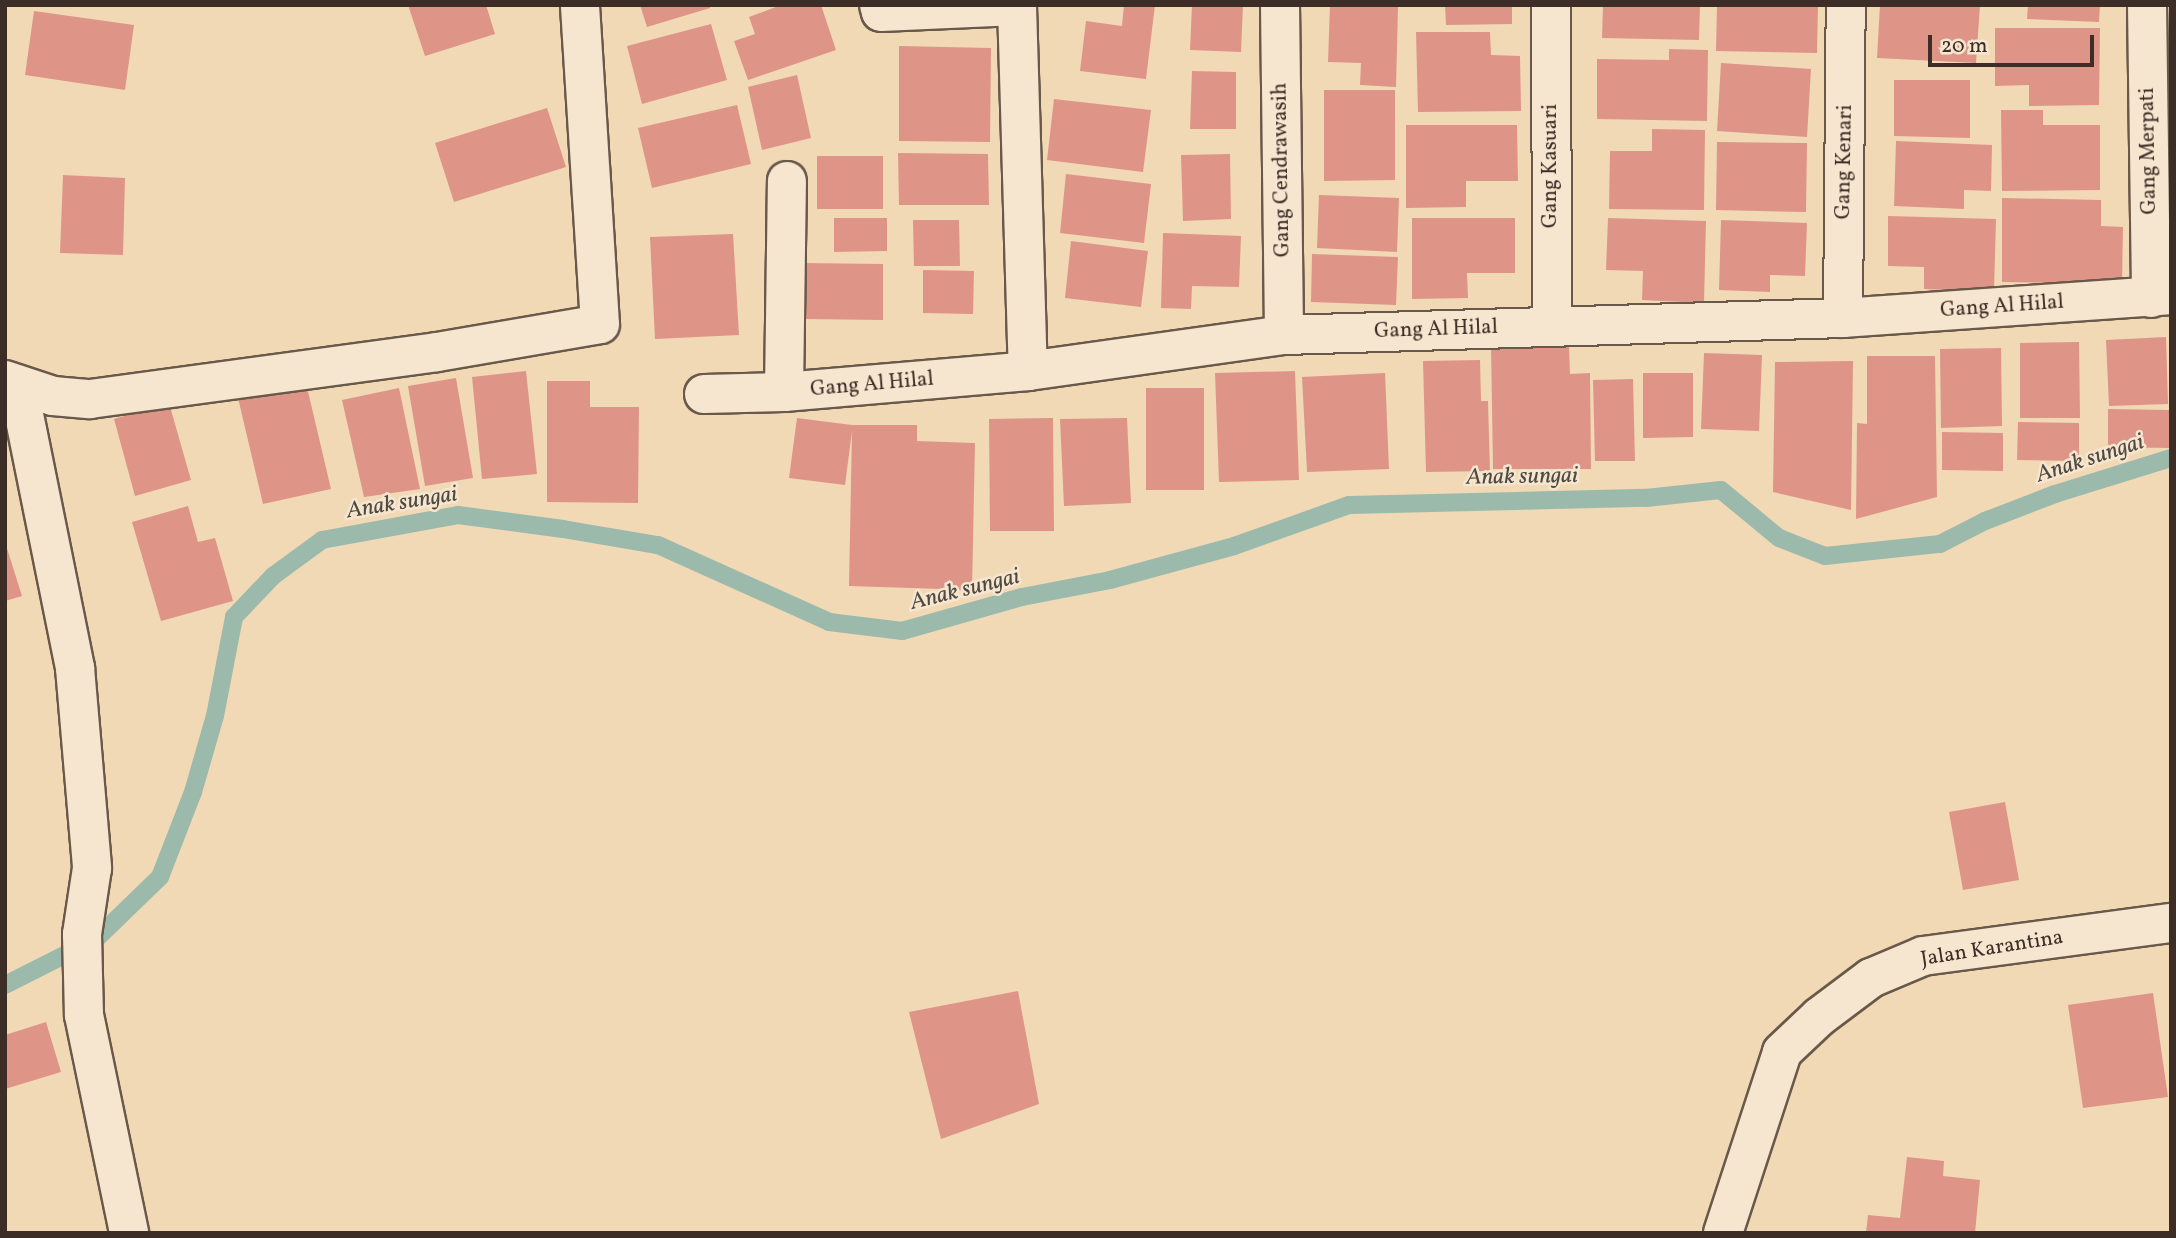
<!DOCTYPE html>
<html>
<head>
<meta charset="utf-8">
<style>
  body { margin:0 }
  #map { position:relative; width:2176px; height:1238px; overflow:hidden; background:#f1d9b6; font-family:Vollkorn,serif }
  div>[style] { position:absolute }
  .stream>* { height:18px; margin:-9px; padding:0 9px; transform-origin:9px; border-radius:9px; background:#9bbaac }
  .building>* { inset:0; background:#df9488 }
  .roads { filter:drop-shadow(2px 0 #69594a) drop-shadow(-2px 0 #69594a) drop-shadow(0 2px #69594a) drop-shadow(0 -2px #69594a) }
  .street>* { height:38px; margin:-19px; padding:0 19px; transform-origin:19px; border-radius:19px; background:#f6e6d0 }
  .secondary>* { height:38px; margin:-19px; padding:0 19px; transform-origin:19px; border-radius:19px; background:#f6e6d0 }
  span { translate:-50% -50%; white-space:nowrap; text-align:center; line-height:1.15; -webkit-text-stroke:5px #f6e6d0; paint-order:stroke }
  .street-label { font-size:21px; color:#3c2e26 }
  .water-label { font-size:23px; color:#4f4a41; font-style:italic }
  .frame { position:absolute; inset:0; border:7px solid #3c2e26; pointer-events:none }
  .scale { position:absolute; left:1928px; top:35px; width:166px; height:32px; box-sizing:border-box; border:4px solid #3c2e26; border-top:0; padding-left:9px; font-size:21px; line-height:24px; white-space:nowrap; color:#3c2e26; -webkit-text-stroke:5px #f6e6d0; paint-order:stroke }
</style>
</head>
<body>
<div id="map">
  <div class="stream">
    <div style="left:5px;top:985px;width:102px;rotate:-26.8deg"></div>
    <div style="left:96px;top:939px;width:89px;rotate:-44.1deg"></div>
    <div style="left:160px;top:877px;width:91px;rotate:-68.8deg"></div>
    <div style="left:193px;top:792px;width:79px;rotate:-73.9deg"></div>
    <div style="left:215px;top:716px;width:101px;rotate:-79.1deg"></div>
    <div style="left:234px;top:617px;width:57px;rotate:-46.4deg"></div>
    <div style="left:273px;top:576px;width:61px;rotate:-36.3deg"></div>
    <div style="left:322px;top:540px;width:138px;rotate:-10.4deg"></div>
    <div style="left:458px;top:515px;width:106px;rotate:7.6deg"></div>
    <div style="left:563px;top:529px;width:96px;rotate:9.6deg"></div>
    <div style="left:658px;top:545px;width:188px;rotate:24.2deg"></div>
    <div style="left:829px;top:622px;width:74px;rotate:7deg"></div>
    <div style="left:902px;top:631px;width:125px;rotate:-15.8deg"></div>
    <div style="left:1022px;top:597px;width:90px;rotate:-10.9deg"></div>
    <div style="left:1110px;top:580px;width:129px;rotate:-15.3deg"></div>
    <div style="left:1234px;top:546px;width:122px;rotate:-19.6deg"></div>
    <div style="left:1349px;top:505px;width:297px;rotate:-1.4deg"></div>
    <div style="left:1646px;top:498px;width:75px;rotate:-6.1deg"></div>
    <div style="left:1721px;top:490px;width:75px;rotate:39.6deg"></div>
    <div style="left:1779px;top:538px;width:49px;rotate:21.4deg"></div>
    <div style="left:1825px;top:556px;width:116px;rotate:-6deg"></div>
    <div style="left:1940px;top:544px;width:51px;rotate:-27.1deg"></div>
    <div style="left:1985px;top:521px;width:75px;rotate:-21.1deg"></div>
    <div style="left:2055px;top:494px;width:121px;rotate:-17.2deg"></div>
  </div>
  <div class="building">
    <div style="clip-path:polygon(408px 5px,486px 5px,495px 34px,425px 56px)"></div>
    <div style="clip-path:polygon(640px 5px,709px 5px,710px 8px,647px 27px)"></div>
    <div style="clip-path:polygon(781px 5px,821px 5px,836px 50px,748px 80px,734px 41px,755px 34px,749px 17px)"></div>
    <div style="clip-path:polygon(1124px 5px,1155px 5px,1146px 79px,1080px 71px,1086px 21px,1122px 26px)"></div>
    <div style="clip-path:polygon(1192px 5px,1243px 5px,1241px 52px,1190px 50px)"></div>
    <div style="clip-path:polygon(1330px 5px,1398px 7px,1396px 87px,1360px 85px,1361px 63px,1328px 62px)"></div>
    <div style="clip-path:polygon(1445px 5px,1512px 5px,1512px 24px,1446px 25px)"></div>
    <div style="clip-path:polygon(1603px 5px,1700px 5px,1699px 40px,1602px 38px)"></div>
    <div style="clip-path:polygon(1717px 5px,1818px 5px,1817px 53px,1716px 51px)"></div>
    <div style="clip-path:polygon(1880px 5px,1980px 5px,1976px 63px,1877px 58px)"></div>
    <div style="clip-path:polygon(2028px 5px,2100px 5px,2099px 22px,2027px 19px)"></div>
    <div style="clip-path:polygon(34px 11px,134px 25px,125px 90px,25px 75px)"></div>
    <div style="clip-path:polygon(711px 24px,727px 80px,642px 104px,627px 46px)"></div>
    <div style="clip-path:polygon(1995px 28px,2100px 28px,2099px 105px,2029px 106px,2029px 85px,1995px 86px)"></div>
    <div style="clip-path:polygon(1416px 32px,1490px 32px,1491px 55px,1520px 56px,1521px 111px,1418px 112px)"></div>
    <div style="clip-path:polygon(899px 46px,991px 48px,990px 142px,899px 141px)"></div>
    <div style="clip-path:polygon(1669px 49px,1708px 50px,1707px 121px,1597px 119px,1597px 59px,1669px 60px)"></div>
    <div style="clip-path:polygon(1721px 63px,1811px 69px,1807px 137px,1717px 131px)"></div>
    <div style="clip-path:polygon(1192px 71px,1236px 72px,1236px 129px,1190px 129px)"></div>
    <div style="clip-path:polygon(797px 75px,811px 138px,762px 150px,748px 87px)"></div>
    <div style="clip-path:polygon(1894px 80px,1970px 80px,1970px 138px,1894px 136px)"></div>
    <div style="clip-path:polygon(1324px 90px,1395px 90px,1395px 180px,1324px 181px)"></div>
    <div style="clip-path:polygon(1054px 99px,1151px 110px,1143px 172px,1047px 160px)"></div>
    <div style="clip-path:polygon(737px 105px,751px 164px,652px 188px,638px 128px)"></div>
    <div style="clip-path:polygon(547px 108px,566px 167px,454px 202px,435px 143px)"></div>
    <div style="clip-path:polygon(2001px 110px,2043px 110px,2043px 125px,2100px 125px,2100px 190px,2002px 191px)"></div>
    <div style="clip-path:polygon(1406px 125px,1517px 125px,1518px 181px,1466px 181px,1466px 207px,1406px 208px)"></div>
    <div style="clip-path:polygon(1652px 129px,1705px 130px,1704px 210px,1609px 209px,1610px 151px,1652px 151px)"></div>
    <div style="clip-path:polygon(1896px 141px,1992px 145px,1991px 191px,1964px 190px,1964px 209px,1894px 206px)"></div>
    <div style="clip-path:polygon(1717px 142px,1807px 143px,1806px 212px,1716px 210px)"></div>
    <div style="clip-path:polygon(898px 153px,988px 154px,989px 205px,899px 205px)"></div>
    <div style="clip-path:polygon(1230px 154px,1231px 219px,1183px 221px,1181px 155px)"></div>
    <div style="clip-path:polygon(817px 156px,883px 156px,883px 209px,817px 209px)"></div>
    <div style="clip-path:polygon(1066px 174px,1151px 184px,1144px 243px,1060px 233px)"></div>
    <div style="clip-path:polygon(63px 175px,125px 178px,123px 255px,60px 253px)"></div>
    <div style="clip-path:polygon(1319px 195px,1399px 198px,1397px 252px,1317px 248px)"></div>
    <div style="clip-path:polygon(2002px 198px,2101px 200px,2101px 226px,2123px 227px,2122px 284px,2002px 282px)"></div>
    <div style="clip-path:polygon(1888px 216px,1996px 219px,1994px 292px,1924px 289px,1924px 267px,1888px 266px)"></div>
    <div style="clip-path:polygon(834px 218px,887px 218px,887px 251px,834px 252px)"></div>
    <div style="clip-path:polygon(1412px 218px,1515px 218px,1515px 273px,1467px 273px,1468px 298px,1412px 299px)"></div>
    <div style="clip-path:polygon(1608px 218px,1706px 221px,1704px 303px,1642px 300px,1643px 271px,1606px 270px)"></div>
    <div style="clip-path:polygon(913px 220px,959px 220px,960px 266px,914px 266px)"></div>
    <div style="clip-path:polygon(1721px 220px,1807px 223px,1805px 276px,1770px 275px,1770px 292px,1719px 290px)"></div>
    <div style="clip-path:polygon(1163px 233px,1241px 236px,1239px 287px,1192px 286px,1191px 309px,1161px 308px)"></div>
    <div style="clip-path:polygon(733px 234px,739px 335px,655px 339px,650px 237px)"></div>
    <div style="clip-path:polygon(1071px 241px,1148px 251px,1141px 307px,1065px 298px)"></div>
    <div style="clip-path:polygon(1312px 254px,1398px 257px,1396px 305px,1311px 302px)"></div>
    <div style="clip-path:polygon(802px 263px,883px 264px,883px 320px,803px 319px)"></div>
    <div style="clip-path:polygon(923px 270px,974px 271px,973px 314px,923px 313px)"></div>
    <div style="clip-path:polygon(2166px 337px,2168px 404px,2109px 406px,2106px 340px)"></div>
    <div style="clip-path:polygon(2079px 342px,2080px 418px,2020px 418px,2020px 343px)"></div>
    <div style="clip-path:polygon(1569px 345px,1570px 374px,1590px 373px,1591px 469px,1493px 469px,1491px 346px)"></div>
    <div style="clip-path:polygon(2001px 348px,2002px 426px,1941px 428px,1940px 349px)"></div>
    <div style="clip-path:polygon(1704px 353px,1762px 355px,1759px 431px,1701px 429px)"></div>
    <div style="clip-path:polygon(1867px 356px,1935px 356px,1937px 497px,1856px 519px,1857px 423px,1867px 424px)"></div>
    <div style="clip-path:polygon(1480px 360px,1481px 401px,1488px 401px,1490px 471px,1426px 472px,1423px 361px)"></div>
    <div style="clip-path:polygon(1853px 361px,1851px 510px,1773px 492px,1775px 362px)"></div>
    <div style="clip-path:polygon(526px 371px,537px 474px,482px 479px,472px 377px)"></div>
    <div style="clip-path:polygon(1295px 371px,1299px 480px,1219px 482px,1215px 373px)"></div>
    <div style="clip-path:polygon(1385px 373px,1389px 469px,1307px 472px,1302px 377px)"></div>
    <div style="clip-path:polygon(1643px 373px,1693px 373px,1693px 437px,1643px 438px)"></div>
    <div style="clip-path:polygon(456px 378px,473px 478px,425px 486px,408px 386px)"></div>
    <div style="clip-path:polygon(1633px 379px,1635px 461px,1595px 461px,1593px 380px)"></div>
    <div style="clip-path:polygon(547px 381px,590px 381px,590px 407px,639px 407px,638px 503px,547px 502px)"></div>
    <div style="clip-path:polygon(306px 383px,331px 489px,263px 504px,238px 398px)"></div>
    <div style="clip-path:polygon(399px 388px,420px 489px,364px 497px,342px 400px)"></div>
    <div style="clip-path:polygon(1146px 388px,1204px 388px,1204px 490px,1146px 490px)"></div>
    <div style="clip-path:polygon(169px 403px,191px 480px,135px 496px,114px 419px)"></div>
    <div style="clip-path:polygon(2108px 409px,2169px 410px,2169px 448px,2108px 447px)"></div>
    <div style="clip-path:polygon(797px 418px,852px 425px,917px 425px,917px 441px,975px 443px,972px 590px,849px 586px,852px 431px,845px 485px,789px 478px)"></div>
    <div style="clip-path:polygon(1053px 418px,1054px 531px,990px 531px,989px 419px)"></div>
    <div style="clip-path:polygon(1127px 418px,1131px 503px,1064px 506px,1060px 419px)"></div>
    <div style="clip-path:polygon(2018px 422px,2079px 423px,2079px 461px,2017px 460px)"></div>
    <div style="clip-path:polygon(1942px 432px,2003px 433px,2003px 471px,1942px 470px)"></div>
    <div style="clip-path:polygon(188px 506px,198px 542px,215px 538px,233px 601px,161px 621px,132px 522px)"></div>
    <div style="clip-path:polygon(5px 542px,22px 596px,5px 601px)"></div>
    <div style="clip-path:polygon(2005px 802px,2019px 880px,1963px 890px,1949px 812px)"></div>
    <div style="clip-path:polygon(1018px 991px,1039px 1104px,941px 1139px,909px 1012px)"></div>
    <div style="clip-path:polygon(2153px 993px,2168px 1097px,2083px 1108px,2068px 1005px)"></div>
    <div style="clip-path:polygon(46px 1022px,61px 1072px,5px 1089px,5px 1035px)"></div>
    <div style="clip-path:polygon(1907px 1157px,1944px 1161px,1943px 1176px,1980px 1180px,1975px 1233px,1866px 1233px,1868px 1215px,1900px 1218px)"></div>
  </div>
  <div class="roads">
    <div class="street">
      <div style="left:879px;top:5px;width:7px;rotate:74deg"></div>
      <div style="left:881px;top:12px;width:136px;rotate:-2.5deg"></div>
      <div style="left:1017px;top:6px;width:365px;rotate:88.3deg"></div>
      <div style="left:1280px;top:5px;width:330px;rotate:89.3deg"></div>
      <div style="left:1551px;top:5px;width:322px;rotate:89.8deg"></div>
      <div style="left:2147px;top:5px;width:293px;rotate:89.2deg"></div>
      <div style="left:1843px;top:318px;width:313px;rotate:-89.5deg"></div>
      <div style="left:5px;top:380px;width:51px;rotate:18.4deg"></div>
      <div style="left:53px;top:396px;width:37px;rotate:5deg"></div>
      <div style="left:90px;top:399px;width:350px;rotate:-7.7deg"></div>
      <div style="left:437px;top:352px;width:165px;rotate:-9.7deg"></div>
      <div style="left:600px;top:324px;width:320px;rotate:-93.6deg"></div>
      <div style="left:18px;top:385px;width:289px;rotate:78.6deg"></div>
      <div style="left:75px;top:668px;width:201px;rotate:85.1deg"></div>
      <div style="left:92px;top:868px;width:67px;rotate:98.6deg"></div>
      <div style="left:82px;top:934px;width:81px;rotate:88.6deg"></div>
      <div style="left:84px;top:1015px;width:223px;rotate:78.3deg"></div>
      <div style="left:784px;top:392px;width:211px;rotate:-89.2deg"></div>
      <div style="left:704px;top:394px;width:80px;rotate:-1.4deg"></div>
      <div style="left:784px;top:392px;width:245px;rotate:-4.9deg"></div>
      <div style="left:1028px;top:371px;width:259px;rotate:-8deg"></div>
      <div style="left:1284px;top:335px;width:559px;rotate:-1.74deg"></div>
      <div style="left:1843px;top:318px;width:329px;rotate:-4deg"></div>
    </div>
    <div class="secondary">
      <div style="left:1723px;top:1233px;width:190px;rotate:-71.9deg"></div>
      <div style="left:1782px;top:1052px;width:51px;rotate:-43.4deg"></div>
      <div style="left:1819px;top:1017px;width:65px;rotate:-36.9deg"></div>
      <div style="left:1871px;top:978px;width:56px;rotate:-22.9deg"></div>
      <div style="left:1923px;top:956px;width:250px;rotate:-7.6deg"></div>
    </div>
  </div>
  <div class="street-label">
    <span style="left:2149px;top:151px;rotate:-91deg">Gang Merpati</span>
    <span style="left:1845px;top:162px;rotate:-89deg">Gang Kenari</span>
    <span style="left:1551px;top:166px;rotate:-90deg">Gang Kasuari</span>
    <span style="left:1282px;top:170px;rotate:-91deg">Gang Cendrawasih</span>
    <span style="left:2002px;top:307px;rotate:-4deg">Gang Al Hilal</span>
    <span style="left:1436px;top:330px;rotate:-2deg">Gang Al Hilal</span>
    <span style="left:872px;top:385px;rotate:-5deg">Gang Al Hilal</span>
    <span style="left:1992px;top:949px;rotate:-9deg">Jalan Karantina</span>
  </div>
  <div class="water-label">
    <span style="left:2090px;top:459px;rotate:-18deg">Anak sungai</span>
    <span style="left:1522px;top:477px;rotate:-1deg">Anak sungai</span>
    <span style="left:402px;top:503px;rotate:-9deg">Anak sungai</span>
    <span style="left:965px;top:590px;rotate:-14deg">Anak sungai</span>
  </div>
  <div class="frame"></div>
  <div class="scale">20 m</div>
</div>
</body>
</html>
